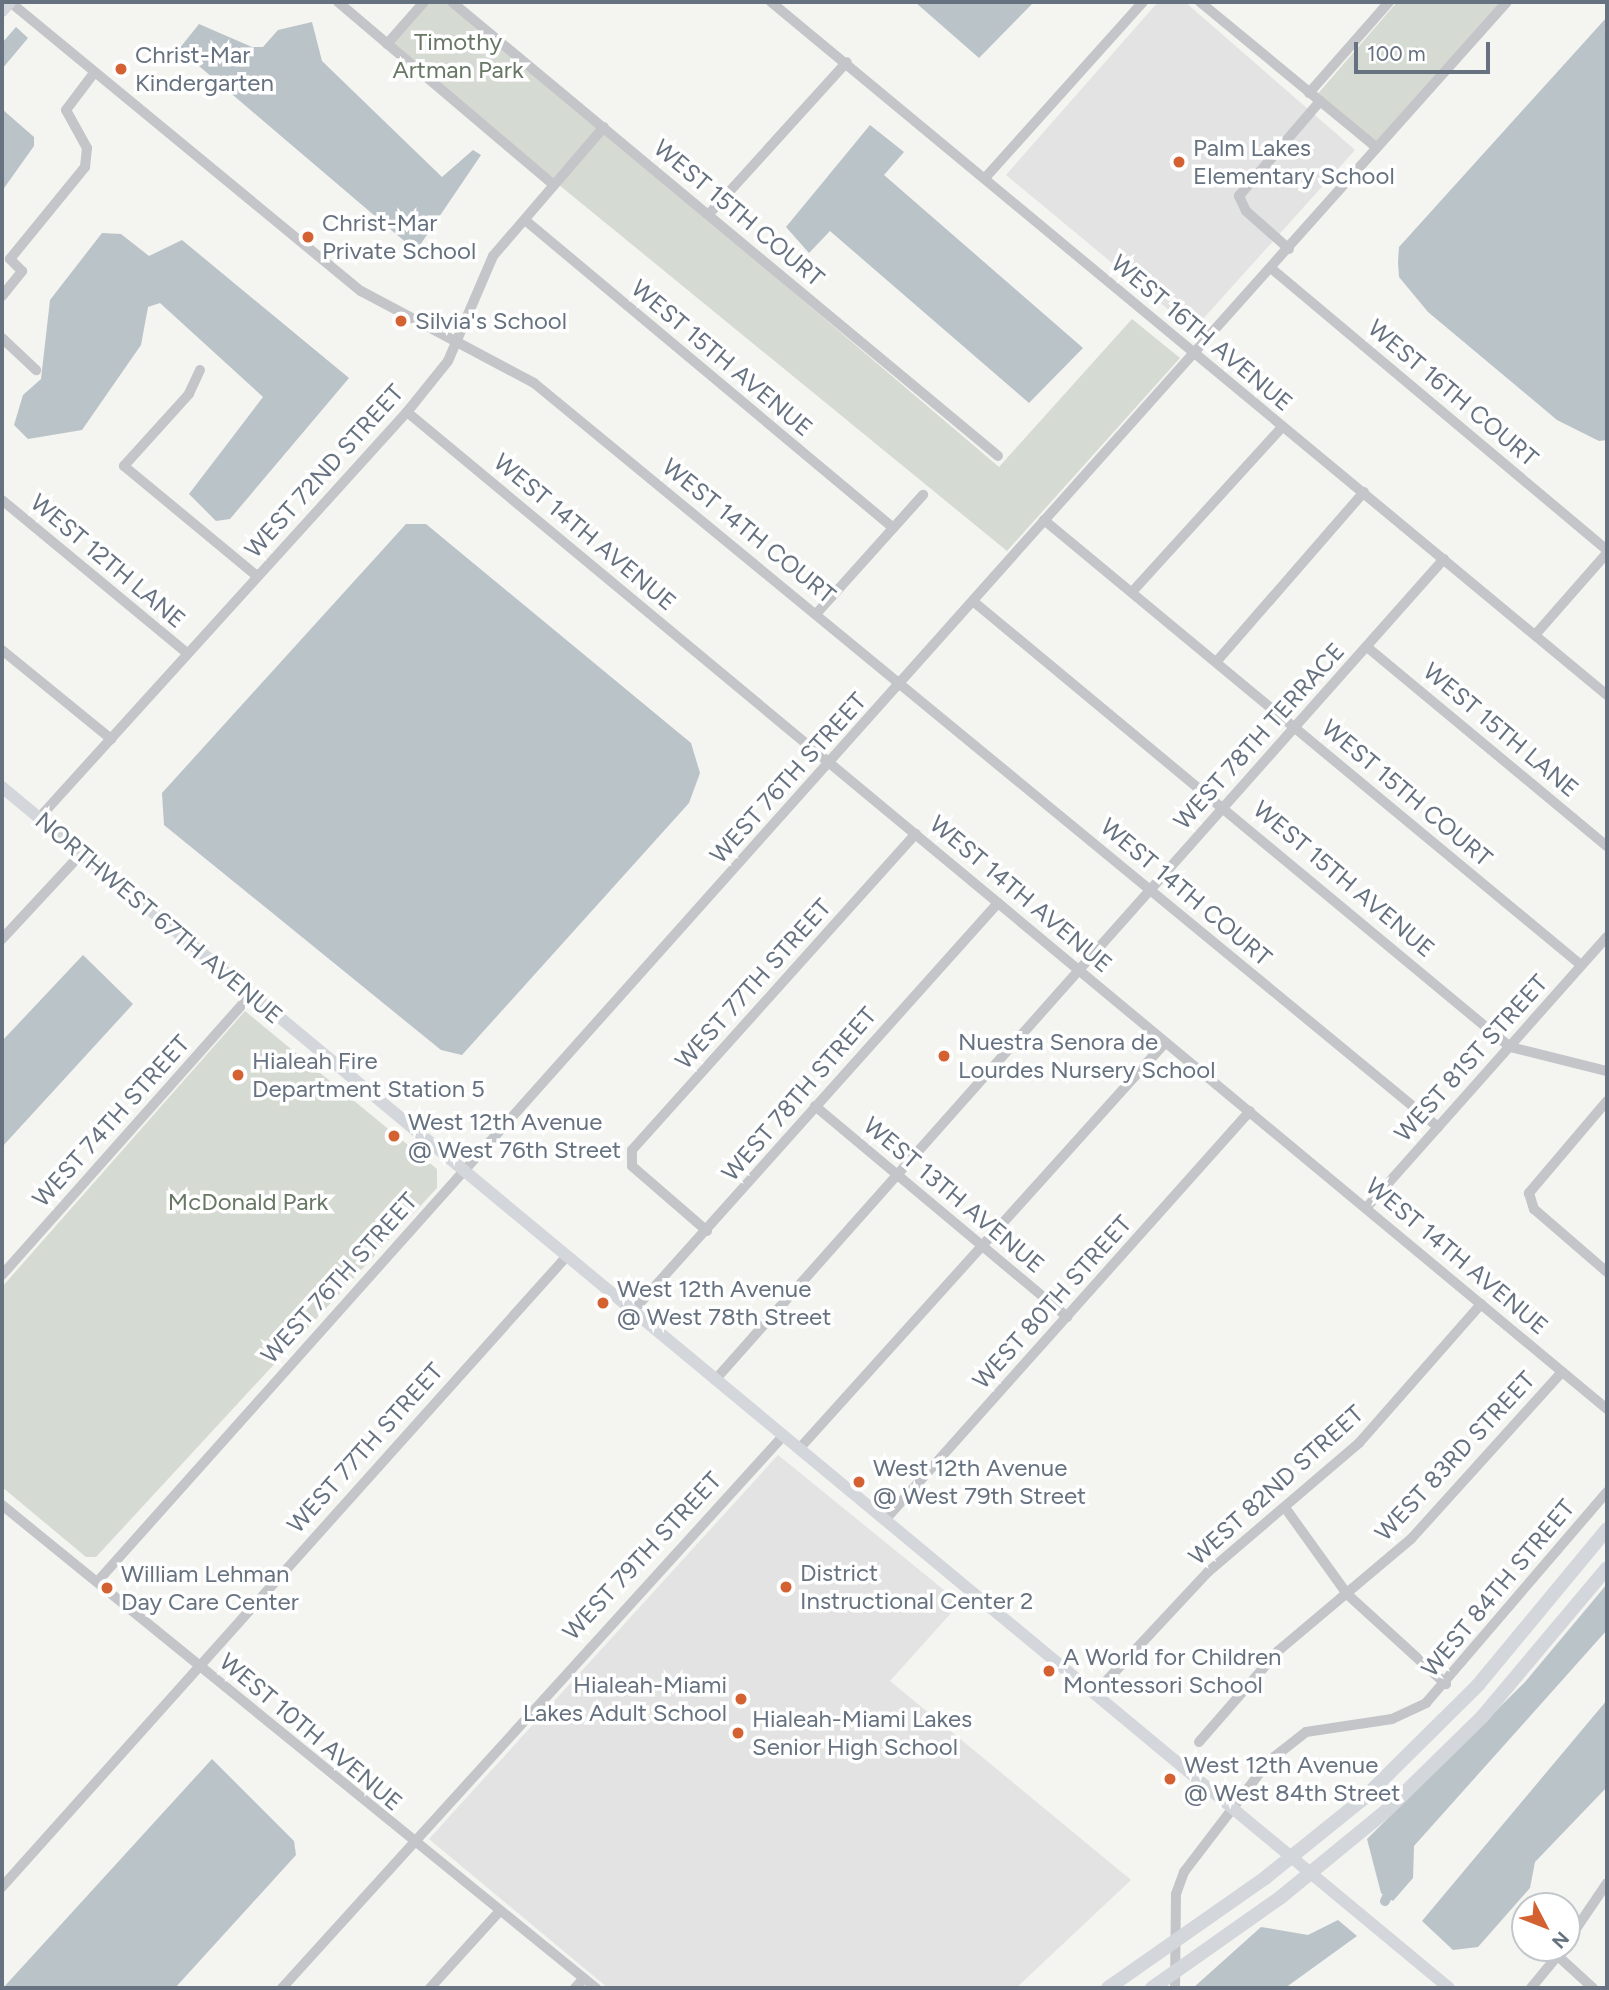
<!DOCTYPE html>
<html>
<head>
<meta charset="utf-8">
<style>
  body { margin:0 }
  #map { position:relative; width:1609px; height:1990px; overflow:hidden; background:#f4f4f1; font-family:Figtree,sans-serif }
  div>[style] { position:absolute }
  .built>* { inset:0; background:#e2e3e2 }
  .green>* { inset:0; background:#d5dbd2 }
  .water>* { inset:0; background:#bac3c8 }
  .canal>* { height:10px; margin:-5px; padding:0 5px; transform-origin:5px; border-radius:5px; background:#bac3c8 }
  .minor>* { height:10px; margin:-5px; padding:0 5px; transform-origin:5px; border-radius:5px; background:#c3c5c9 }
  .major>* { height:12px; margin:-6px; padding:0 6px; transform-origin:6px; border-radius:6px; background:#d3d7db }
  .highway>* { height:14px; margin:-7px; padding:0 7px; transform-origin:7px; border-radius:7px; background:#d3d7db }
  .dots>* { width:19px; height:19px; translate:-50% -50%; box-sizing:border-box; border:4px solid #fff; border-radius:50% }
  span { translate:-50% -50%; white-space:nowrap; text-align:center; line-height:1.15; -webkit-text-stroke:7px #fff; paint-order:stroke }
  .park-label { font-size:24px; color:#677764 }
  .poi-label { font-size:24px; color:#667280 }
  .left { translate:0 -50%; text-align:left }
  .right { translate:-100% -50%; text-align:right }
  .street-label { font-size:24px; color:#667280 }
  .frame { position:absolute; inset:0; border:4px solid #667280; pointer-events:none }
  .north { position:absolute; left:1511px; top:1892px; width:70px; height:70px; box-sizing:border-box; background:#fff; border:2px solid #c2c7cc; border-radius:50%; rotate:132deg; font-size:19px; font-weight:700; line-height:28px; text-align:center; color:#667280 }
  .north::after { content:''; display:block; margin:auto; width:24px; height:32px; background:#d46131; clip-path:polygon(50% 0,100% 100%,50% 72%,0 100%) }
  .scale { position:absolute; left:1354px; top:42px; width:136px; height:32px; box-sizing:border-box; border:4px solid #667280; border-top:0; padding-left:9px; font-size:21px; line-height:24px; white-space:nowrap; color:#667280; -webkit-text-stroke:5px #fff; paint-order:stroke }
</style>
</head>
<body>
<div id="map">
  <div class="built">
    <div style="clip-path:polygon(1158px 2px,1185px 2px,1355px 150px,1193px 330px,1006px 175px)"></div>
    <div style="clip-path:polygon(778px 1455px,960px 1603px,890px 1681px,1131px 1880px,1016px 1988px,608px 1988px,429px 1839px)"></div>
  </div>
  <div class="green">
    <div style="clip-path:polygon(425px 2px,452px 2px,999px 467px,1132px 319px,1180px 358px,1007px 551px,389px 46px)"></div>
    <div style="clip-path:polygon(1397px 2px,1502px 2px,1375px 146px,1316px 96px)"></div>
    <div style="clip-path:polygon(245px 1011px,437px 1169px,437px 1188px,96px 1557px,86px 1557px,2px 1487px,2px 1287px)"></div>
  </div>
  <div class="water">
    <div style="clip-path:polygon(915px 2px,1034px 2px,979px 58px)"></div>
    <div style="clip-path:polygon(1607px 17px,1607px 440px,1599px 441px,1557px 420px,1428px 312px,1399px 277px,1398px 262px,1399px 247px)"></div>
    <div style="clip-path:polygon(312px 22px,322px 61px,442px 177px,473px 150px,481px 155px,416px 251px,179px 49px,199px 24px,252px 47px,263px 47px,278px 30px)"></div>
    <div style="clip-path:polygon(16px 27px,28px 38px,2px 69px,2px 43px)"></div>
    <div style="clip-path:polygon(2px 109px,34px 137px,34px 146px,2px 191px)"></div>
    <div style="clip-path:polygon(870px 125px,904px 152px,884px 175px,1083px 348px,1029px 403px,830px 231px,809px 253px,786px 227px)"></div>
    <div style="clip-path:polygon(102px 233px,121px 234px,149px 256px,182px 240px,349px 378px,230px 519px,216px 521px,189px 494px,263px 397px,160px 303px,148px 307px,141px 345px,82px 430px,28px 439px,14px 425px,23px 395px,41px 379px,50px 300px)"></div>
    <div style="clip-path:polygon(406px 524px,426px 524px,691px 743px,700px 773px,689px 803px,462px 1055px,441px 1050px,164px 825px,162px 793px)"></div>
    <div style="clip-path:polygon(83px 955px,133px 1004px,2px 1147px,2px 1041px)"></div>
    <div style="clip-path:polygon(1607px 1584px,1607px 1630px,1414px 1846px,1413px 1878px,1393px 1901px,1381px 1893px,1367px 1839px,1525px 1682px)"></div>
    <div style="clip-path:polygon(1607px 1700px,1607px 1787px,1535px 1862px,1530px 1888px,1478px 1947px,1453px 1950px,1422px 1921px)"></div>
    <div style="clip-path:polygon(212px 1759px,294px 1841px,296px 1855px,175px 1988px,3px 1988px)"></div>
    <div style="clip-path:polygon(1338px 1920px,1357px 1936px,1285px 1988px,1193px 1988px,1261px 1927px,1308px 1935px)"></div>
  </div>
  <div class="canal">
    <div style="left:1385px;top:1901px;width:17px;rotate:-65deg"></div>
  </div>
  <div class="minor">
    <div style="left:10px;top:2px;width:455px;rotate:39.5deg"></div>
    <div style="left:361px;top:291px;width:196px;rotate:28deg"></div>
    <div style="left:534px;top:383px;width:1171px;rotate:39.45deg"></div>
    <div style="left:338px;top:2px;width:283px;rotate:40.3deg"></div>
    <div style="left:452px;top:2px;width:710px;rotate:39.74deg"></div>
    <div style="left:771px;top:2px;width:1086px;rotate:39.66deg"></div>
    <div style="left:1200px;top:2px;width:229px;rotate:39.5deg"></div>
    <div style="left:387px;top:44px;width:56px;rotate:-48.6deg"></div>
    <div style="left:1309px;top:93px;width:121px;rotate:-48.7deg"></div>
    <div style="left:985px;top:178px;width:237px;rotate:-48.1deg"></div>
    <div style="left:709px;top:214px;width:205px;rotate:-47.8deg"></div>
    <div style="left:525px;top:220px;width:480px;rotate:39.9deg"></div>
    <div style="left:1289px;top:249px;width:57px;rotate:-138.5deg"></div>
    <div style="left:1246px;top:211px;width:17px;rotate:-115deg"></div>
    <div style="left:1239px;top:196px;width:125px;rotate:-49.5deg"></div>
    <div style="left:1272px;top:269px;width:437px;rotate:40deg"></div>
    <div style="left:2px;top:296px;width:32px;rotate:-51deg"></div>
    <div style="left:22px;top:271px;width:17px;rotate:-135deg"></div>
    <div style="left:10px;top:259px;width:119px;rotate:-50.8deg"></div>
    <div style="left:85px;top:167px;width:19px;rotate:-84deg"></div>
    <div style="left:87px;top:148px;width:43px;rotate:-118.9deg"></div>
    <div style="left:66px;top:110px;width:46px;rotate:-52.9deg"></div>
    <div style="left:2px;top:338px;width:47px;rotate:43.3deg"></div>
    <div style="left:200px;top:370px;width:26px;rotate:115deg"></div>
    <div style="left:189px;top:394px;width:97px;rotate:132.1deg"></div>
    <div style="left:124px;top:466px;width:173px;rotate:39.6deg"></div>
    <div style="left:407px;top:412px;width:1560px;rotate:39.72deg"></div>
    <div style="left:2px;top:500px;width:241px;rotate:39.6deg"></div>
    <div style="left:1044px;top:520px;width:697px;rotate:39.65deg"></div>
    <div style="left:1132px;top:592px;width:223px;rotate:-47.7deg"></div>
    <div style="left:974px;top:602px;width:697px;rotate:39.7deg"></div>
    <div style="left:1510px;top:1047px;width:100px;rotate:13.9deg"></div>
    <div style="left:817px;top:613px;width:159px;rotate:-48.1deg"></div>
    <div style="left:1535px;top:635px;width:109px;rotate:-48.7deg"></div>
    <div style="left:1367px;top:647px;width:312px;rotate:39.7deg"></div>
    <div style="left:2px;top:650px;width:141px;rotate:39.2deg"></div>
    <div style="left:1217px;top:661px;width:224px;rotate:-49deg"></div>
    <div style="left:39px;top:818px;width:548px;rotate:-47.81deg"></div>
    <div style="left:407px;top:412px;width:65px;rotate:-51.2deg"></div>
    <div style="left:448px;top:361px;width:114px;rotate:-66.8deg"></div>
    <div style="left:493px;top:256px;width:170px;rotate:-49.3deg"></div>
    <div style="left:2px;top:939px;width:116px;rotate:-47.1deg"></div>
    <div style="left:1607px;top:1101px;width:121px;rotate:130.3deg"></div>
    <div style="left:1529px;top:1193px;width:17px;rotate:73deg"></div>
    <div style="left:1534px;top:1209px;width:96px;rotate:40.8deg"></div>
    <div style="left:815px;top:1106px;width:329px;rotate:39.9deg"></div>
    <div style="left:1367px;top:1207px;width:361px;rotate:-48.4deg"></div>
    <div style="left:707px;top:1231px;width:99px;rotate:-139.1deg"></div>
    <div style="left:632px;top:1166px;width:16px;rotate:-90deg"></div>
    <div style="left:632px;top:1150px;width:425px;rotate:-48.1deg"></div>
    <div style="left:2px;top:1275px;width:375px;rotate:-48.4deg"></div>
    <div style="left:632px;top:1312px;width:549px;rotate:-48.18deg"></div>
    <div style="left:715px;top:1380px;width:1098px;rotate:-48.4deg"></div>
    <div style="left:799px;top:1449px;width:547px;rotate:-47.97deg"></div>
    <div style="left:2px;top:1505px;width:766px;rotate:39.12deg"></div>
    <div style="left:1286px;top:1509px;width:105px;rotate:54.3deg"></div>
    <div style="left:1347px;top:1594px;width:134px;rotate:42.3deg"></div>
    <div style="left:885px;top:1520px;width:548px;rotate:-48.25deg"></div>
    <div style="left:98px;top:1581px;width:2116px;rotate:-48.26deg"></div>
    <div style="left:1095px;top:1693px;width:166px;rotate:-47deg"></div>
    <div style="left:1208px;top:1572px;width:199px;rotate:-40.5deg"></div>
    <div style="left:1359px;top:1443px;width:185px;rotate:-48.7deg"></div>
    <div style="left:1199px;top:1742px;width:121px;rotate:-49deg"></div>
    <div style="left:1278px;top:1651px;width:174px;rotate:-40.1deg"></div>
    <div style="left:1411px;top:1539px;width:225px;rotate:-47.9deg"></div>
    <div style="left:2px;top:1887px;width:846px;rotate:-48.16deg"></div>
    <div style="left:1567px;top:1942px;width:71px;rotate:-55.9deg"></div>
    <div style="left:1559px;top:1957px;width:46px;rotate:42.4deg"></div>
    <div style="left:282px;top:1988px;width:745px;rotate:-47.77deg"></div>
    <div style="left:430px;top:1988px;width:101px;rotate:-47.8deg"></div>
    <div style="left:575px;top:1988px;width:13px;rotate:-48deg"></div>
    <div style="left:1175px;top:1988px;width:94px;rotate:-89.4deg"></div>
    <div style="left:1176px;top:1894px;width:23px;rotate:-70deg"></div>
    <div style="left:1184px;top:1872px;width:140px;rotate:-52.6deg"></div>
    <div style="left:1269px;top:1761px;width:47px;rotate:-38.1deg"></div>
    <div style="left:1306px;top:1732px;width:87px;rotate:-8.6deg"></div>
    <div style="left:1392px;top:1719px;width:38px;rotate:-25deg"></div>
    <div style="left:1426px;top:1703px;width:278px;rotate:-49.4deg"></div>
    <div style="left:1531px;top:1988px;width:52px;rotate:-50.5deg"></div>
  </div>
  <div class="major">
    <div style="left:2px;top:11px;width:12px;rotate:-48deg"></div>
    <div style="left:2px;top:787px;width:1880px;rotate:39.69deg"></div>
  </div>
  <div class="highway">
    <div style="left:1108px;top:1988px;width:192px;rotate:-35deg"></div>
    <div style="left:1265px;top:1878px;width:126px;rotate:-38.9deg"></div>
    <div style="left:1363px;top:1799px;width:162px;rotate:-44.7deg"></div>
    <div style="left:1478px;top:1685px;width:202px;rotate:-50.4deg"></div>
    <div style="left:1152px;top:1988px;width:158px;rotate:-35.2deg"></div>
    <div style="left:1281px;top:1897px;width:137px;rotate:-39.4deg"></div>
    <div style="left:1387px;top:1810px;width:133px;rotate:-44.4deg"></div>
    <div style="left:1482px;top:1717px;width:194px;rotate:-50deg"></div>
  </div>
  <div class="dots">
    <div style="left:121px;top:69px;background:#d46131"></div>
    <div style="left:1179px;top:162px;background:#d46131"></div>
    <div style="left:308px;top:237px;background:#d46131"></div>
    <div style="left:401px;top:321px;background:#d46131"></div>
    <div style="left:944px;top:1056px;background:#d46131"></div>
    <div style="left:238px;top:1075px;background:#d46131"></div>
    <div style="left:394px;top:1136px;background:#d46131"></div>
    <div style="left:603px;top:1303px;background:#d46131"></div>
    <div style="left:859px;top:1482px;background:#d46131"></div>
    <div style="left:786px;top:1587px;background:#d46131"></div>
    <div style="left:107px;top:1588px;background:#d46131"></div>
    <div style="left:1049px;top:1671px;background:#d46131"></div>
    <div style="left:741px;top:1699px;background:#d46131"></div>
    <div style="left:738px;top:1733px;background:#d46131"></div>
    <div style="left:1170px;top:1779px;background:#d46131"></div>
  </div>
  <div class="park-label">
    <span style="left:458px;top:56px">Timothy<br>Artman Park</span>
    <span style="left:248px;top:1202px">McDonald Park</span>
  </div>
  <div class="poi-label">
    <span class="left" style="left:135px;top:69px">Christ-Mar<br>Kindergarten</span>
    <span class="left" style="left:1193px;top:162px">Palm Lakes<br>Elementary School</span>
    <span class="left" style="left:322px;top:237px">Christ-Mar<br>Private School</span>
    <span class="left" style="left:415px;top:321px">Silvia's School</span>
    <span class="left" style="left:958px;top:1056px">Nuestra Senora de<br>Lourdes Nursery School</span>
    <span class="left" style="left:252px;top:1075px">Hialeah Fire<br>Department Station 5</span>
    <span class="left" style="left:408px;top:1136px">West 12th Avenue<br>@ West 76th Street</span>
    <span class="left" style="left:617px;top:1303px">West 12th Avenue<br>@ West 78th Street</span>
    <span class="left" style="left:873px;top:1482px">West 12th Avenue<br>@ West 79th Street</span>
    <span class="left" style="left:800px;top:1587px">District<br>Instructional Center 2</span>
    <span class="left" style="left:121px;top:1588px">William Lehman<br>Day Care Center</span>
    <span class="left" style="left:1063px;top:1671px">A World for Children<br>Montessori School</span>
    <span class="right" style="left:727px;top:1699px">Hialeah-Miami<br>Lakes Adult School</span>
    <span class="left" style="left:752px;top:1733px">Hialeah-Miami Lakes<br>Senior High School</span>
    <span class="left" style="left:1184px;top:1779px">West 12th Avenue<br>@ West 84th Street</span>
  </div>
  <div class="street-label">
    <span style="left:739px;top:213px;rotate:40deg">WEST 15TH COURT</span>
    <span style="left:1202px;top:333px;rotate:40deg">WEST 16TH AVENUE</span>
    <span style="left:722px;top:358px;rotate:40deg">WEST 15TH AVENUE</span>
    <span style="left:1453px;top:393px;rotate:40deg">WEST 16TH COURT</span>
    <span style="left:324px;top:471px;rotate:-48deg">WEST 72ND STREET</span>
    <span style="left:749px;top:531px;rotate:39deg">WEST 14TH COURT</span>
    <span style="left:585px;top:532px;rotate:40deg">WEST 14TH AVENUE</span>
    <span style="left:108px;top:561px;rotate:40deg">WEST 12TH LANE</span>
    <span style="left:1501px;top:730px;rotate:40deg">WEST 15TH LANE</span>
    <span style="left:1259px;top:736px;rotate:-48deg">WEST 78TH TERRACE</span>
    <span style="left:788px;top:778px;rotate:-48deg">WEST 76TH STREET</span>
    <span style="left:1407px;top:793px;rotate:40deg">WEST 15TH COURT</span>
    <span style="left:1344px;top:879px;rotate:40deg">WEST 15TH AVENUE</span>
    <span style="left:1186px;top:892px;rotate:40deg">WEST 14TH COURT</span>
    <span style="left:1021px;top:894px;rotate:40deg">WEST 14TH AVENUE</span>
    <span style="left:159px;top:918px;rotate:40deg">NORTHWEST 67TH AVENUE</span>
    <span style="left:753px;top:984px;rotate:-48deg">WEST 77TH STREET</span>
    <span style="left:1471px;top:1058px;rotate:-48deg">WEST 81ST STREET</span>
    <span style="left:799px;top:1094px;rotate:-49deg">WEST 78TH STREET</span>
    <span style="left:111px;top:1121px;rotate:-48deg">WEST 74TH STREET</span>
    <span style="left:954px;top:1195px;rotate:40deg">WEST 13TH AVENUE</span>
    <span style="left:1457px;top:1256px;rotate:40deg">WEST 14TH AVENUE</span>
    <span style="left:339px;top:1278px;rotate:-48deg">WEST 76TH STREET</span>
    <span style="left:1052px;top:1302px;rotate:-48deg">WEST 80TH STREET</span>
    <span style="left:365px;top:1448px;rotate:-48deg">WEST 77TH STREET</span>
    <span style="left:1455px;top:1456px;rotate:-47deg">WEST 83RD STREET</span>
    <span style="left:1276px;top:1485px;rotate:-42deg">WEST 82ND STREET</span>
    <span style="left:642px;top:1556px;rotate:-47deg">WEST 79TH STREET</span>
    <span style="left:1498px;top:1588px;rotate:-50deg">WEST 84TH STREET</span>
    <span style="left:311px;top:1732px;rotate:40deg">WEST 10TH AVENUE</span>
  </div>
  <div class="frame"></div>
  <div class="north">N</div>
  <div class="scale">100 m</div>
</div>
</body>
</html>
